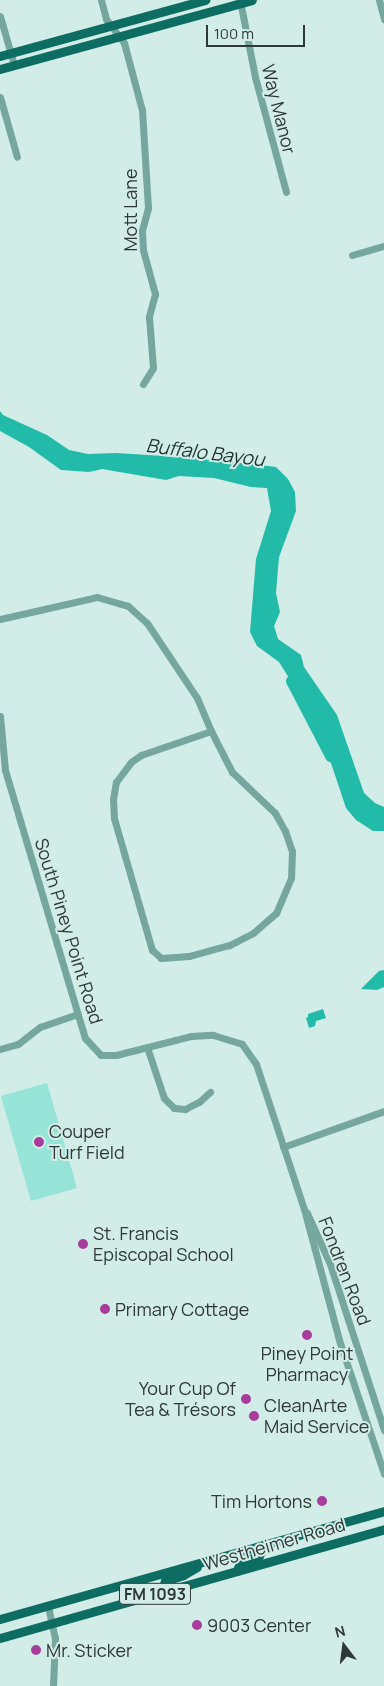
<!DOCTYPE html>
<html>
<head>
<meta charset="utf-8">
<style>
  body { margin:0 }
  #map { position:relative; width:384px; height:1686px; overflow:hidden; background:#d2ece7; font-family:Manrope,sans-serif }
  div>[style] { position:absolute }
  .green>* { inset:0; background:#95e4d7 }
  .water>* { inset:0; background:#22bba9 }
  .river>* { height:12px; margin:-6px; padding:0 6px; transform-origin:6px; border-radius:6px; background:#22bba9 }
  .minor>* { height:7px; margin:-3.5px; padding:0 3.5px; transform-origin:3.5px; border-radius:3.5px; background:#75a79e }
  .major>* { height:9px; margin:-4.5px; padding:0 4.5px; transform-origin:4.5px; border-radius:4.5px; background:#0d6d62 }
  .dots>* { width:14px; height:14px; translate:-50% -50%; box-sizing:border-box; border:2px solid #d2ece7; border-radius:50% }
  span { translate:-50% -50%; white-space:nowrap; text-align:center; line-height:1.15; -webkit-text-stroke:4px #d2ece7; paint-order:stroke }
  .shield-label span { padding:1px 4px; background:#d2ece7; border:1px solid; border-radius:4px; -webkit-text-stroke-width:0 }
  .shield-label { font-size:16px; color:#2e3836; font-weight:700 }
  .street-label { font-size:18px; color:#2e3836 }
  .poi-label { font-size:18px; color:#2e3836 }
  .left { translate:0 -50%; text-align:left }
  .right { translate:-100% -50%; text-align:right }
  .water-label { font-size:19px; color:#1d3430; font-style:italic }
  .north { position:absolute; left:319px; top:1621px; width:50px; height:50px; -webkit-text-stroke:4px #d2ece7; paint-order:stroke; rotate:345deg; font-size:14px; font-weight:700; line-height:20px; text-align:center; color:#2e3836 }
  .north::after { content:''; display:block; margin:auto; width:18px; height:22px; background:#2e3836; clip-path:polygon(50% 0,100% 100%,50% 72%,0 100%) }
  .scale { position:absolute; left:206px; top:25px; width:99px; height:22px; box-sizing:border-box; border:2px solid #2e3836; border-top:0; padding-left:6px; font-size:15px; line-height:18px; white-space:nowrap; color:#2e3836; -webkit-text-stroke:4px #d2ece7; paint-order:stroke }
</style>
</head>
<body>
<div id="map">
  <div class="green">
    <div style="clip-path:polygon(47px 1083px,77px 1188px,31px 1201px,1px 1096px)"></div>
  </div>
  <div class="water">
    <div style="clip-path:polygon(0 411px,3px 415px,47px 435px,69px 450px,88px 454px,116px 453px,180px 457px,252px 464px,276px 467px,288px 479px,295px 492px,296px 511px,279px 557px,276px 593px,280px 612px,274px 626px,278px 639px,301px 655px,304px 667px,337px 715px,364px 793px,375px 803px,384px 807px,384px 831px,373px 831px,356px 820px,346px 808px,318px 724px,279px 662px,257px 646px,250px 632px,256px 559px,271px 511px,267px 488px,251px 487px,214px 478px,179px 476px,166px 480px,102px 469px,89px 472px,61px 470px,29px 447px,0 431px)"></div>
    <div style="clip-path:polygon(384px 970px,384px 987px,377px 990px,361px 989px,379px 971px)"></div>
    <div style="clip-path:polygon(323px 1009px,326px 1018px,316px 1021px,315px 1026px,309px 1028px,306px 1018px,308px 1017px,308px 1014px)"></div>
  </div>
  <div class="river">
    <div style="left:292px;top:681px;width:85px;rotate:62.5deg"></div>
  </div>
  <div class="minor">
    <div style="left:101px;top:0;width:20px;rotate:75deg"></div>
    <div style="left:106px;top:19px;width:30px;rotate:53deg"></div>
    <div style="left:124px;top:43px;width:69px;rotate:75deg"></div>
    <div style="left:142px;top:110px;width:98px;rotate:86.5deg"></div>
    <div style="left:148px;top:208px;width:24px;rotate:105deg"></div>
    <div style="left:142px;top:231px;width:19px;rotate:87deg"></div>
    <div style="left:143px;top:250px;width:46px;rotate:74.7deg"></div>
    <div style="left:155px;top:294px;width:24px;rotate:105deg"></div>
    <div style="left:149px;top:317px;width:51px;rotate:85.5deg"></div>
    <div style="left:153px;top:368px;width:19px;rotate:122deg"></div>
    <div style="left:379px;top:0;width:20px;rotate:75deg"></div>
    <div style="left:240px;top:1px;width:77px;rotate:78.8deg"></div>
    <div style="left:255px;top:77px;width:119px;rotate:74.9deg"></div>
    <div style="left:0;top:16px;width:51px;rotate:74.1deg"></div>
    <div style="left:0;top:97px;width:62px;rotate:74.2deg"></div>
    <div style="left:352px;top:255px;width:33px;rotate:-16deg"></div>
    <div style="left:0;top:619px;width:99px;rotate:-12.8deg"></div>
    <div style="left:97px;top:597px;width:32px;rotate:16deg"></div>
    <div style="left:128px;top:606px;width:25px;rotate:42deg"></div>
    <div style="left:147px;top:623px;width:90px;rotate:56.3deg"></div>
    <div style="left:197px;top:698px;width:36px;rotate:67deg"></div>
    <div style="left:0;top:716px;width:54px;rotate:84.7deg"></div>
    <div style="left:5px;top:770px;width:280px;rotate:73.4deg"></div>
    <div style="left:85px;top:1038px;width:23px;rotate:47deg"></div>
    <div style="left:101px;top:1055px;width:15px"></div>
    <div style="left:116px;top:1055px;width:77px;rotate:-14.2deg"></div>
    <div style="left:191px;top:1036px;width:22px;rotate:-3deg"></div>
    <div style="left:213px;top:1035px;width:30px;rotate:17deg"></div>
    <div style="left:242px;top:1044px;width:24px;rotate:55deg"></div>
    <div style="left:256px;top:1064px;width:153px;rotate:71.7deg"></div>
    <div style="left:304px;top:1209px;width:139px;rotate:75deg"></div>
    <div style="left:340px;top:1343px;width:138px;rotate:71.4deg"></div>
    <div style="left:211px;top:731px;width:46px;rotate:62.9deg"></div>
    <div style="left:232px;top:772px;width:59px;rotate:43.6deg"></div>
    <div style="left:275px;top:813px;width:21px;rotate:61deg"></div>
    <div style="left:285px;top:831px;width:21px;rotate:71deg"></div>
    <div style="left:292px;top:851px;width:27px;rotate:92deg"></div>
    <div style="left:291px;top:878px;width:38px;rotate:113deg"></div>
    <div style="left:276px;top:913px;width:30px;rotate:139deg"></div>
    <div style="left:253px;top:933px;width:27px;rotate:153deg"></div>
    <div style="left:229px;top:945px;width:41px;rotate:164.6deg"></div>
    <div style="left:189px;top:956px;width:28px;rotate:176deg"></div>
    <div style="left:161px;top:958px;width:12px;rotate:-138deg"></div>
    <div style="left:152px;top:950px;width:137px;rotate:-106.1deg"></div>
    <div style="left:114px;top:818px;width:18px;rotate:-93deg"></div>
    <div style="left:113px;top:800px;width:18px;rotate:-81deg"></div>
    <div style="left:116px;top:782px;width:25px;rotate:-53deg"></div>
    <div style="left:131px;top:762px;width:12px;rotate:-35deg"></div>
    <div style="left:141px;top:755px;width:74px;rotate:-18.9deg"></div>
    <div style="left:147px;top:1047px;width:54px;rotate:71.6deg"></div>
    <div style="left:164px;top:1098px;width:14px;rotate:45deg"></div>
    <div style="left:174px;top:1108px;width:11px;rotate:5deg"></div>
    <div style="left:185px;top:1109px;width:16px;rotate:-27deg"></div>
    <div style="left:199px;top:1102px;width:15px;rotate:-42deg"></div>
    <div style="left:0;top:1049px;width:19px;rotate:-16deg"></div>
    <div style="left:18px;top:1044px;width:28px;rotate:-38deg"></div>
    <div style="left:40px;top:1027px;width:39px;rotate:-19deg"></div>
    <div style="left:283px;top:1147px;width:107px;rotate:-19.6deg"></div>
    <div style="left:307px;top:1213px;width:56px;rotate:65.7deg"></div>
    <div style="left:330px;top:1264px;width:175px;rotate:72deg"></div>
    <div style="left:48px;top:1606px;width:33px;rotate:78deg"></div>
    <div style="left:55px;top:1638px;width:48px;rotate:92.4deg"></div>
  </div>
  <div class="major">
    <div style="left:0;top:56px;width:213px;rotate:-15.3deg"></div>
    <div style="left:0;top:69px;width:261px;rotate:-15.3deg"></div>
    <div style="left:237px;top:1571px;width:9px;rotate:-72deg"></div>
    <div style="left:240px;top:1562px;width:20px;rotate:-18deg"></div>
    <div style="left:259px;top:1556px;width:12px;rotate:-66deg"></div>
    <div style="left:161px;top:1593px;width:13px;rotate:-72deg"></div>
    <div style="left:165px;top:1581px;width:19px;rotate:-18deg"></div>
    <div style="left:183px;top:1575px;width:16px;rotate:-30deg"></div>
    <div style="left:0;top:1619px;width:399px;rotate:-15.7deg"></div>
    <div style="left:0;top:1638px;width:399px;rotate:-15.8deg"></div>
  </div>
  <div class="dots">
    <div style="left:39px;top:1142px;background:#a83c9c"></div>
    <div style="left:83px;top:1244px;background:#a83c9c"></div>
    <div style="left:105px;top:1309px;background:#a83c9c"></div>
    <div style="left:307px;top:1335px;background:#a83c9c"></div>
    <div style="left:246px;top:1399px;background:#a83c9c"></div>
    <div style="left:254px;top:1416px;background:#a83c9c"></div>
    <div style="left:322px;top:1501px;background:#a83c9c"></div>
    <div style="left:197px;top:1625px;background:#a83c9c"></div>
    <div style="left:36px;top:1650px;background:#a83c9c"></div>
  </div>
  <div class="shield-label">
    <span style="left:155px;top:1594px">FM 1093</span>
  </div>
  <div class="street-label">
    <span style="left:279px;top:109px;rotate:76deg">Way Manor</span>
    <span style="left:130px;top:210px;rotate:-90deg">Mott Lane</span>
    <span style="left:69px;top:931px;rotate:73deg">South Piney Point Road</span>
    <span style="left:345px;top:1271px;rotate:69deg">Fondren Road</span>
    <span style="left:274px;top:1544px;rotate:-16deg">Westheimer Road</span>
  </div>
  <div class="poi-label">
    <span class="left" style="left:49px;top:1142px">Couper<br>Turf Field</span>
    <span class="left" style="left:93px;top:1244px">St. Francis<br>Episcopal School</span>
    <span class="left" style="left:115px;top:1309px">Primary Cottage</span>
    <span style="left:307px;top:1364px">Piney Point<br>Pharmacy</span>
    <span class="right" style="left:236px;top:1399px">Your Cup Of<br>Tea &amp; Trésors</span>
    <span class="left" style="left:264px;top:1416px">CleanArte<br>Maid Service</span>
    <span class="right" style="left:312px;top:1501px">Tim Hortons</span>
    <span class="left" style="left:207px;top:1625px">9003 Center</span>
    <span class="left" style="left:46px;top:1650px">Mr. Sticker</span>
  </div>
  <div class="water-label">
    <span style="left:205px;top:453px;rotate:7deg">Buffalo Bayou</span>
  </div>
  <div class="north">N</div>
  <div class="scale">100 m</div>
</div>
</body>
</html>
